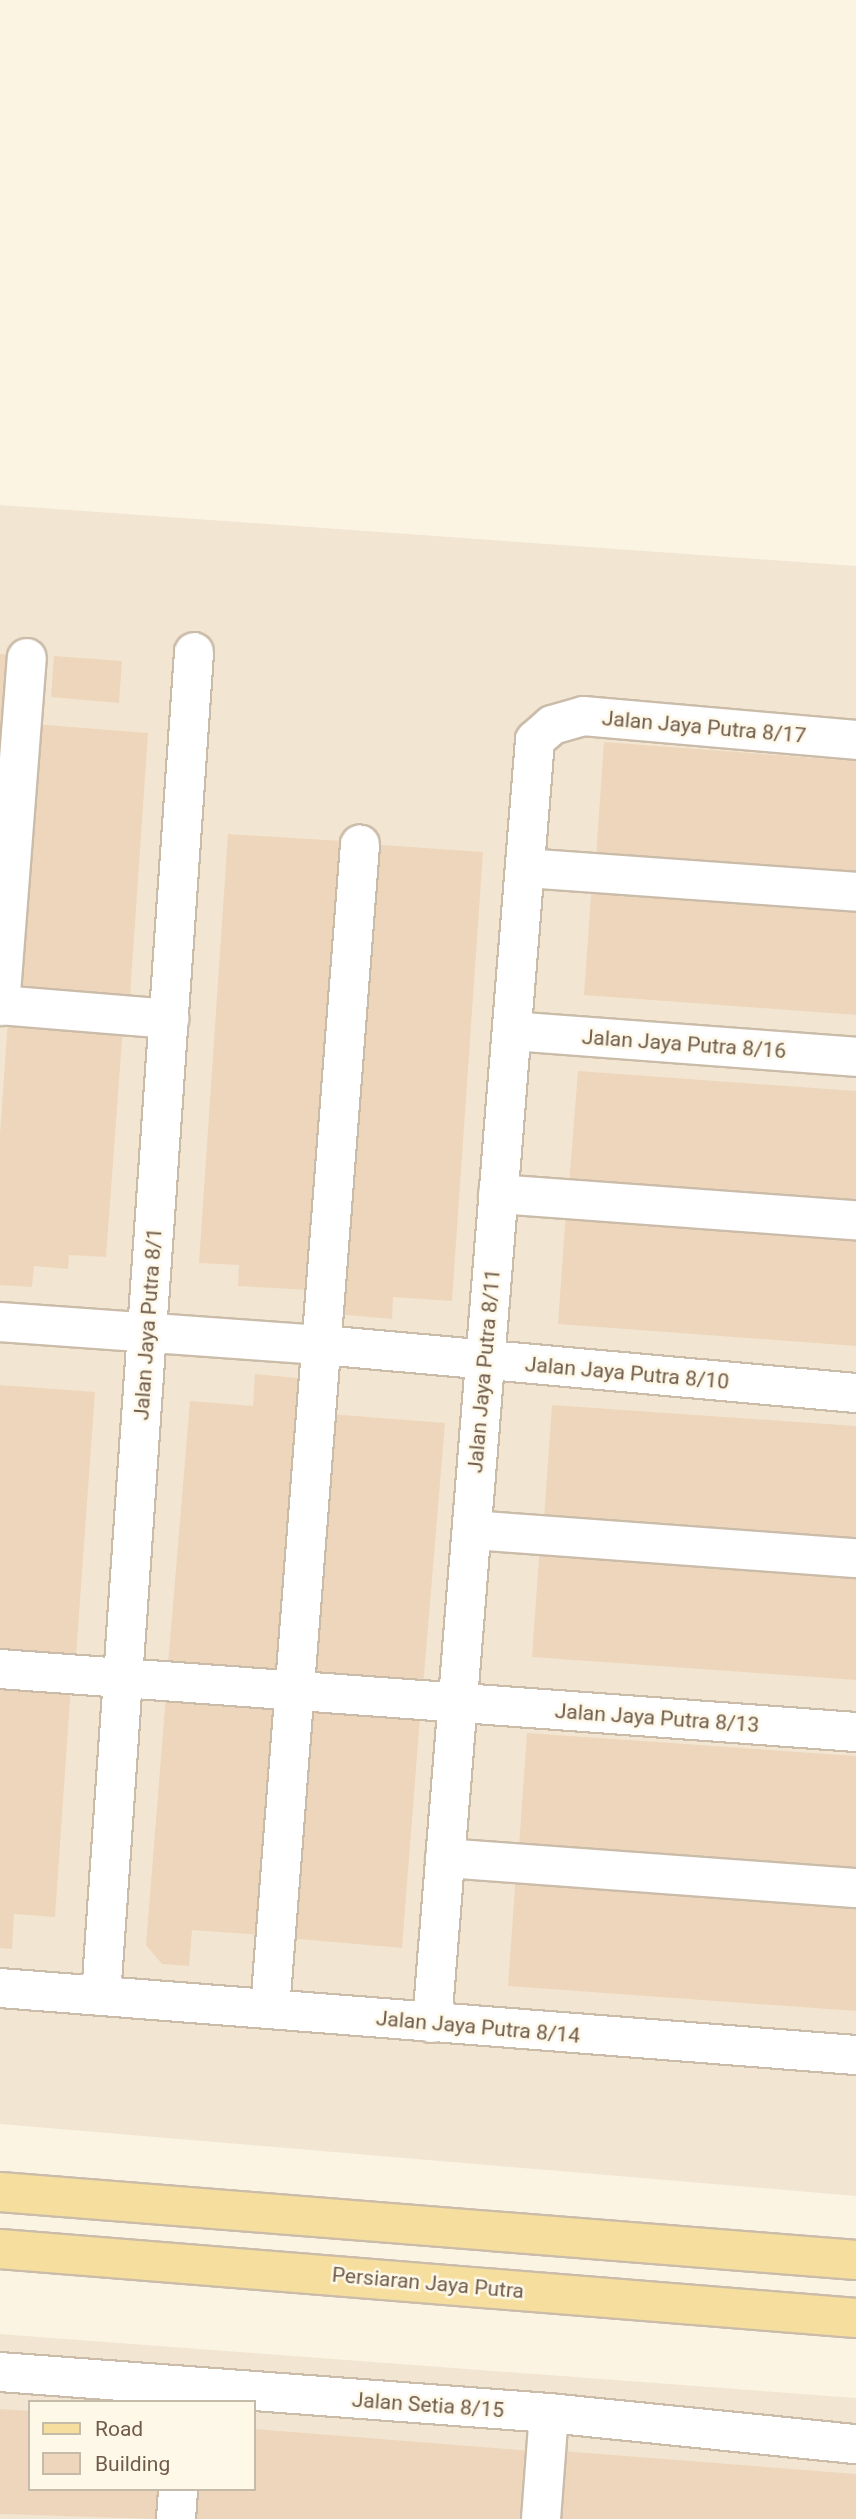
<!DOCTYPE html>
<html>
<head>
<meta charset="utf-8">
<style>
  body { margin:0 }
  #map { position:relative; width:856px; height:2519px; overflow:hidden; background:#fbf4e3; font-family:Roboto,sans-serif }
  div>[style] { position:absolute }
  .residential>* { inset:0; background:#f2e6d2 }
  .building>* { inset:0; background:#eed6bc }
  .roads { filter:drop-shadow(2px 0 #cbbcaa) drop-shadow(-2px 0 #cbbcaa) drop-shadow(0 2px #cbbcaa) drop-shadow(0 -2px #cbbcaa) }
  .minor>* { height:38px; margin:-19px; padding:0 19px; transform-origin:19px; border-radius:19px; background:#fff }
  .major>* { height:38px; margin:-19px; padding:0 19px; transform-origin:19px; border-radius:19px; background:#f6df9e }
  span { translate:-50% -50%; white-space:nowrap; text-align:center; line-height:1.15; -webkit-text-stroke:5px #fef8e9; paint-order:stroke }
  .street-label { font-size:21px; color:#715c4a }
  .legend { position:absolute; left:28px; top:2400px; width:228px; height:91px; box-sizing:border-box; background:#fef8e9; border:2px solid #c6baa9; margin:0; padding:9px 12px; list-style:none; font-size:21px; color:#715c4a }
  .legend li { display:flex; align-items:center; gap:14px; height:35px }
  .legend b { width:35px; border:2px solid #c6baa9 }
</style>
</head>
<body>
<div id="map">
  <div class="residential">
    <div style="clip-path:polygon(0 505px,856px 566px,856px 2196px,0 2124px)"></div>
    <div style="clip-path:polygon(evenodd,0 2334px,856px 2398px,856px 2519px,0 2519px,0 2334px,30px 2402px,254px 2402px,254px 2489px,30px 2489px,30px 2402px)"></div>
  </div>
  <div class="building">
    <div style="clip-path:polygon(0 654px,13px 655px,0 810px)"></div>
    <div style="clip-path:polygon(54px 656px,122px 661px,119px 703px,51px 697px)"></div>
    <div style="clip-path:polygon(34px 724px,148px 733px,130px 996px,16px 988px)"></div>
    <div style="clip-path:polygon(604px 742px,856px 761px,856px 875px,596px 856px)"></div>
    <div style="clip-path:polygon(228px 834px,342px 841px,311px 1290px,238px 1286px,239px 1265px,199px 1263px)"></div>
    <div style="clip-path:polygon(368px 844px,483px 852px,452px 1301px,393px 1297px,392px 1319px,336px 1314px)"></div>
    <div style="clip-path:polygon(592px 882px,856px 901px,856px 1015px,584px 995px)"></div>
    <div style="clip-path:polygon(8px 1019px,123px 1027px,106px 1257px,69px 1255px,68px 1269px,34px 1266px,32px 1287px,0 1285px,0 1134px)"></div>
    <div style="clip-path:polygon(578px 1071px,856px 1091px,856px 1205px,569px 1185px)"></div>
    <div style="clip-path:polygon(566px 1210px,856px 1231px,856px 1346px,558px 1324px)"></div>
    <div style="clip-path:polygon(255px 1374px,307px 1379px,282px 1674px,168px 1665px,190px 1401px,253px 1406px)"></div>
    <div style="clip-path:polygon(0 1385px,95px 1392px,76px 1656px,0 1650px)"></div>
    <div style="clip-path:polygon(552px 1405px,856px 1426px,856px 1540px,544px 1518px)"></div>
    <div style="clip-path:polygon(330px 1414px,445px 1423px,423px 1687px,308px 1677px)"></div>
    <div style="clip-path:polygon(540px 1544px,856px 1566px,856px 1680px,532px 1657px)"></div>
    <div style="clip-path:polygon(0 1680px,71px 1685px,55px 1917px,14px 1914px,12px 1949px,0 1948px)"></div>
    <div style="clip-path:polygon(166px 1695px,280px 1704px,262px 1935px,192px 1930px,189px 1966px,162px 1964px,146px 1945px)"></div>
    <div style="clip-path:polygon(306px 1708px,420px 1717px,402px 1948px,287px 1938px)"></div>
    <div style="clip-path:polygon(527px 1733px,856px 1756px,856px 1871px,519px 1847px)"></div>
    <div style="clip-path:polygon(516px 1873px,856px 1897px,856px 2011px,508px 1986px)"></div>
    <div style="clip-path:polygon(0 2409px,30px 2411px,30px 2489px,161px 2489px,158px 2519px,0 2514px)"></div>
    <div style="clip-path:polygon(254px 2429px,532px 2451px,527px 2519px,193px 2519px,196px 2489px,254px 2489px)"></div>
    <div style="clip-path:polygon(562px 2451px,856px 2474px,856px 2519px,557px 2519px)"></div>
  </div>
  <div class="roads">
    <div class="minor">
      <div style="left:525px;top:868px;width:332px;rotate:4.1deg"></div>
      <div style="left:0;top:1005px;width:170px;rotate:4.7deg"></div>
      <div style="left:0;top:1006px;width:349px;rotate:-85.6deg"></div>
      <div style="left:512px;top:1031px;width:345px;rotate:4.3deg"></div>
      <div style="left:498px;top:1194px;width:359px;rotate:4.2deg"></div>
      <div style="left:0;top:1322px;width:323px;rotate:4.1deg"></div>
      <div style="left:322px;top:1345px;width:536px;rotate:5.14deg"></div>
      <div style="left:472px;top:1530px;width:385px;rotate:4.2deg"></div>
      <div style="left:0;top:1669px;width:858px;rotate:4.21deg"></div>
      <div style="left:445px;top:1858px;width:412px;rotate:4.2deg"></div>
      <div style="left:0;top:1988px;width:859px;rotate:4.48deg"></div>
      <div style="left:101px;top:1996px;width:1347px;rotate:-86.04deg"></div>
      <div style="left:270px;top:2009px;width:1168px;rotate:-85.58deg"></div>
      <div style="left:432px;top:2023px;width:1287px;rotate:-85.41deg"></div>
      <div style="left:535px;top:740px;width:23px;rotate:-41deg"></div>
      <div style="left:552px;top:725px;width:32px;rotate:-16deg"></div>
      <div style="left:583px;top:716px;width:274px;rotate:5deg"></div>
      <div style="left:0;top:2372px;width:551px;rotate:4.27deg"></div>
      <div style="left:549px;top:2413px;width:309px;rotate:5.8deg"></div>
      <div style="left:176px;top:2519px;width:30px;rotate:-86deg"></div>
      <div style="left:541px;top:2519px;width:106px;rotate:-85.7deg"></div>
    </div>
    <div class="major">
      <div style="left:0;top:2192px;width:859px;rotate:4.54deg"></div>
      <div style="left:0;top:2249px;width:859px;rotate:4.61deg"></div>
    </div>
  </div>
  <div class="street-label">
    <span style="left:704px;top:727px;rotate:5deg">Jalan Jaya Putra 8/17</span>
    <span style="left:684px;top:1044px;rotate:4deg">Jalan Jaya Putra 8/16</span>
    <span style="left:148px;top:1324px;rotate:-86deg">Jalan Jaya Putra 8/1</span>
    <span style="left:484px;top:1371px;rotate:-85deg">Jalan Jaya Putra 8/11</span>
    <span style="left:627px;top:1373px;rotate:5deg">Jalan Jaya Putra 8/10</span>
    <span style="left:657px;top:1718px;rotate:4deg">Jalan Jaya Putra 8/13</span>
    <span style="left:478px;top:2027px;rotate:5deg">Jalan Jaya Putra 8/14</span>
    <span style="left:428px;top:2283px;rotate:5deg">Persiaran Jaya Putra</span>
    <span style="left:428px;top:2405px;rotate:4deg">Jalan Setia 8/15</span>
  </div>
  <ul class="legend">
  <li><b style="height:9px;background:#f6df9e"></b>Road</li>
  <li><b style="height:19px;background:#eed6bc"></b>Building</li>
  </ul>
</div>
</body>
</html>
